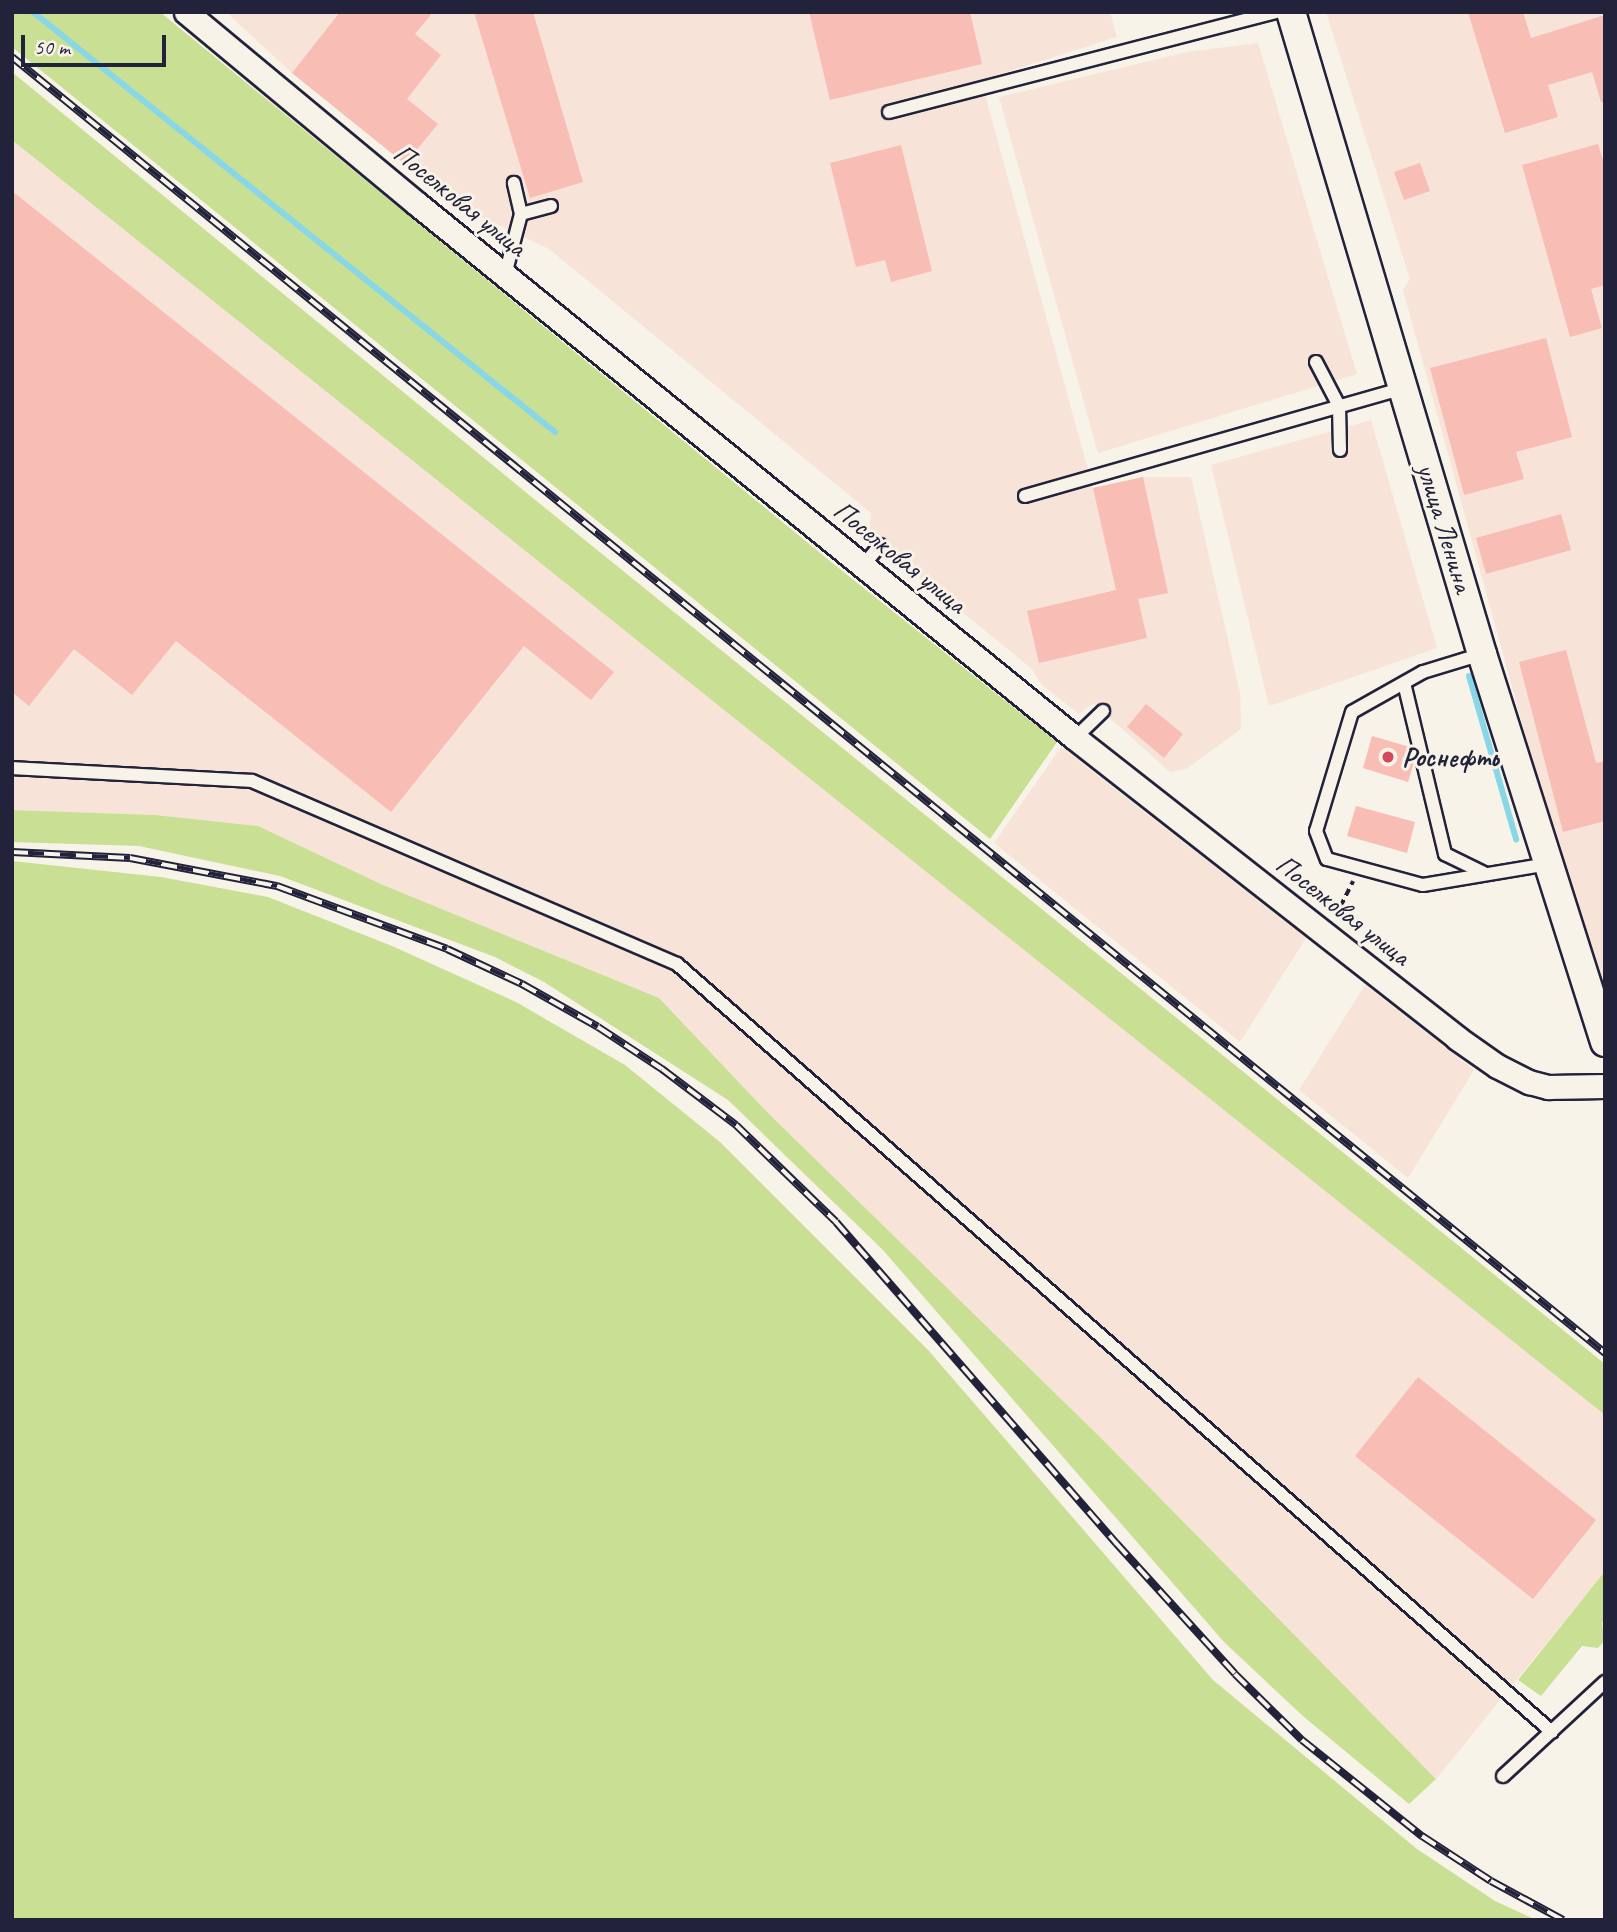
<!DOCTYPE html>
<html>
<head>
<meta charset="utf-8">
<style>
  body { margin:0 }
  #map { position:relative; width:1617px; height:1932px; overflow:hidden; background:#f7f3e8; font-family:Caveat,sans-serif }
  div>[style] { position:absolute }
  .built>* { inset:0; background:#f7e3d8 }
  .green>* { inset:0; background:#c9df94 }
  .stream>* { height:6px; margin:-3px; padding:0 3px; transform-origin:3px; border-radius:3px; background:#88d6e6 }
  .building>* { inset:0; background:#f8bdb4 }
  .path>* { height:3.5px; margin-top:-1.75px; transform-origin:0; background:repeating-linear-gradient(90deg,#22223b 0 7px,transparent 0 12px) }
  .roads { filter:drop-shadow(2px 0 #22223b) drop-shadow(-2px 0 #22223b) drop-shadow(0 2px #22223b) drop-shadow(0 -2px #22223b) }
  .service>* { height:12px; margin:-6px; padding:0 6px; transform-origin:6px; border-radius:6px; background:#f7f3e8 }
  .minor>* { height:23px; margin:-11.5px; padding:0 11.5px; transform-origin:11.5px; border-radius:11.5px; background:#f7f3e8 }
  .tertiary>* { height:28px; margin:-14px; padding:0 14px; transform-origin:14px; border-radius:14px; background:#f7f3e8 }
  .rail>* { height:8px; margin-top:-4px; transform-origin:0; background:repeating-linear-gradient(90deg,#f7f3e8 0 16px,#22223b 0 32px); box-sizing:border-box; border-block:2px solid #22223b }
  .dots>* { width:19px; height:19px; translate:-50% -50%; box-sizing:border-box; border:4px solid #f7f3e8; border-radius:50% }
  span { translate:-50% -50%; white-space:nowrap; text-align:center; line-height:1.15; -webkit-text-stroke:6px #f7f3e8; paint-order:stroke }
  .street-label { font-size:28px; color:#22223b }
  .poi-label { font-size:28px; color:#22223b; font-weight:700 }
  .left { translate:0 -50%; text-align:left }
  .frame { position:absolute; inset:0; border:14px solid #22223b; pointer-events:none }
  .scale { position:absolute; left:21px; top:35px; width:145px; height:32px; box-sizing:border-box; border:4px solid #22223b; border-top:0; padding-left:9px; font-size:21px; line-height:24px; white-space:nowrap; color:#22223b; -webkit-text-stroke:5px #f7f3e8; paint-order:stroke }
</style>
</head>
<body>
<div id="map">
  <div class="built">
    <div style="clip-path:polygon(226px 12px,1110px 12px,1117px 37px,981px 80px,1093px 488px,1143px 477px,1191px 477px,1240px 693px,1241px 729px,1186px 769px,1170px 772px,1093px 703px,1079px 714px,1041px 684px,1032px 669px,869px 536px,871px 513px,549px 249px,480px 216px,405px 164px,292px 73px)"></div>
    <div style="clip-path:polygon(1326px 12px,1605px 12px,1605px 1025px,1403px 290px,1410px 279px)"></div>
    <div style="clip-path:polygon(1258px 43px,1357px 374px,1098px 453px,999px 97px,1187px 52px)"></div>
    <div style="clip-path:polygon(12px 140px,1605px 1415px,1605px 1571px,1436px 1779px,1104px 1441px,770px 1115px,659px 998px,383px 885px,258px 826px,155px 815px,12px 810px)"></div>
    <div style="clip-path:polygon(1371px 420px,1437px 648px,1269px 706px,1211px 465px)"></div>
    <div style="clip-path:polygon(1061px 747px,1306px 938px,1240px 1042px,994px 843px)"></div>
    <div style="clip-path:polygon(1365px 985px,1474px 1070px,1408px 1178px,1299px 1090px)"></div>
  </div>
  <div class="green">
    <div style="clip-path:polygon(12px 12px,160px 12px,836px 566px,1057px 742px,990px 839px,12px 47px)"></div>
    <div style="clip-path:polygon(12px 72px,539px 503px,1605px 1364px,1605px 1415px,12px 140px)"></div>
    <div style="clip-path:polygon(12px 810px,155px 815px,258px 826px,383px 885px,659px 998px,770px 1115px,1104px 1441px,1436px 1779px,1409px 1804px,1304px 1717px,1224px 1642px,882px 1249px,728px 1100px,544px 982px,495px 957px,280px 876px,139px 846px,12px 842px)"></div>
    <div style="clip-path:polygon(12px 861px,161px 877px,268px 897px,392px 946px,516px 1002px,625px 1065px,720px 1142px,929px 1351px,1213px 1680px,1417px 1849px,1495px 1901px,1536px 1920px,12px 1920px)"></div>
    <div style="clip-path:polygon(1605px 1571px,1605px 1619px,1602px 1623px,1605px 1640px,1598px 1648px,1582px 1646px,1541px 1696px,1518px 1680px)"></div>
  </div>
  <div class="stream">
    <div style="left:33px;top:12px;width:670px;rotate:38.82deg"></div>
    <div style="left:1469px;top:676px;width:170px;rotate:73.9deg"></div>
  </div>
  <div class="building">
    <div style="clip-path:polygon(340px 12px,433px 12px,415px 34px,441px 55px,407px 99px,438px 124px,405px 164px,292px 73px)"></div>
    <div style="clip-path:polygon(474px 12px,533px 12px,583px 182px,530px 198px)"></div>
    <div style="clip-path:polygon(809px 12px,970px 12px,982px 64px,830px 100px)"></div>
    <div style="clip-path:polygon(1468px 12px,1523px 12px,1531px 38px,1605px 15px,1605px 102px,1601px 102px,1592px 72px,1548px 85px,1558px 117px,1505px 133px)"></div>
    <div style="clip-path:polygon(1598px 144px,1605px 167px,1605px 285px,1591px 289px,1602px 328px,1570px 337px,1522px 165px)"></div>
    <div style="clip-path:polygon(901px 145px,932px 271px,891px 282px,885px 260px,856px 267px,830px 163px)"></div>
    <div style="clip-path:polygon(1420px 163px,1430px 191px,1404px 200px,1394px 172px)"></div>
    <div style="clip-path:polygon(12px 191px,614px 672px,591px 700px,524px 646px,391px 812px,176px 641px,132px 695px,74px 649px,29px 706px,12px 692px)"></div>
    <div style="clip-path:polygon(1546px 338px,1572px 437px,1516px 452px,1524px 479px,1464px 495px,1430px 368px)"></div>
    <div style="clip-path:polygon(1143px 477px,1168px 593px,1138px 599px,1147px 638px,1039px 663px,1027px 611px,1116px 590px,1093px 488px)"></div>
    <div style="clip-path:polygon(1561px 514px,1571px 550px,1486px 574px,1476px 538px)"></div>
    <div style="clip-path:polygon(1566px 650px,1596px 763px,1605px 761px,1605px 821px,1563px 832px,1519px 662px)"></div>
    <div style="clip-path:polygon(1146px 704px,1183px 734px,1164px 758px,1127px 727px)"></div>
    <div style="clip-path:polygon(1372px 736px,1410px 747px,1414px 762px,1408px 782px,1363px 768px)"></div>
    <div style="clip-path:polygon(1356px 806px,1415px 822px,1407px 853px,1347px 836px)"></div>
    <div style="clip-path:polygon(1418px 1377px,1596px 1520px,1533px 1599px,1355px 1456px)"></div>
  </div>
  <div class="path">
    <div style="left:1335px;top:917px;width:40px;rotate:-63.4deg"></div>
  </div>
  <div class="roads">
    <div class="service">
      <div style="left:889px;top:112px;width:400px;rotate:-14.5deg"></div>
      <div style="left:521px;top:214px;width:31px;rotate:-15deg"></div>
      <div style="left:505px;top:275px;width:63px;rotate:-75.3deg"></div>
      <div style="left:521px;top:214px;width:32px;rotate:-103deg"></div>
      <div style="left:1316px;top:362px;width:50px;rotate:62.4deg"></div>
      <div style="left:1339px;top:406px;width:44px;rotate:88.7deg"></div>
      <div style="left:1025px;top:496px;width:393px;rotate:-15.9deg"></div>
      <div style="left:863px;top:566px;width:27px;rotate:-51deg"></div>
      <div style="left:1482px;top:654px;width:62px;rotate:163deg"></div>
      <div style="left:1423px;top:672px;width:81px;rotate:150.6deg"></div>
      <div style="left:1352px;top:712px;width:124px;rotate:106.8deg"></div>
      <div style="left:1316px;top:831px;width:30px;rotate:69deg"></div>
      <div style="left:1327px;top:859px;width:99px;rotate:15.2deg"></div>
      <div style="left:1423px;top:885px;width:127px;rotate:-9.5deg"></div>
      <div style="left:1404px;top:683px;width:176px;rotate:76.5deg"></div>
      <div style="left:1445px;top:854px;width:43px;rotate:26deg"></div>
      <div style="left:1075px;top:738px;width:39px;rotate:-44deg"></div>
      <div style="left:12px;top:768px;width:240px;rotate:3.1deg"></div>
      <div style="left:252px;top:781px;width:463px;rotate:23.3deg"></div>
      <div style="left:677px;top:964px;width:1164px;rotate:41.27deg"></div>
      <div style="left:1503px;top:1776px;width:139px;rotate:-42.7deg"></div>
    </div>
    <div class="minor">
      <div style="left:186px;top:12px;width:299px;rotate:39.7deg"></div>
      <div style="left:416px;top:203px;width:849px;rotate:39.07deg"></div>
      <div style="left:1075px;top:738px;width:486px;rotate:38.1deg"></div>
      <div style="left:1457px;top:1038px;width:49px;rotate:35deg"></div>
      <div style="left:1497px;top:1066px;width:36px;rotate:27deg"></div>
      <div style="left:1529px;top:1082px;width:20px;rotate:15deg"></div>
      <div style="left:1548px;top:1087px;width:57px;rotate:-1deg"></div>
    </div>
    <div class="tertiary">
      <div style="left:1291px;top:12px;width:670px;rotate:73.43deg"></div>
      <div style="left:1482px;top:654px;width:407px;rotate:72.4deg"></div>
    </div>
  </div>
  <div class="rail">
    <div style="left:12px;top:57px;width:2054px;rotate:39.13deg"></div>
    <div style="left:12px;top:852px;width:118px;rotate:2.9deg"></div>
    <div style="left:130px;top:858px;width:150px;rotate:10.8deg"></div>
    <div style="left:277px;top:886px;width:181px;rotate:20.3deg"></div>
    <div style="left:447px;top:949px;width:83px;rotate:25deg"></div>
    <div style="left:522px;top:984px;width:87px;rotate:29.5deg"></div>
    <div style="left:598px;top:1027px;width:77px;rotate:33.3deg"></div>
    <div style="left:662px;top:1069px;width:93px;rotate:37.1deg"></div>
    <div style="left:736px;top:1125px;width:139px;rotate:44.1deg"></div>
    <div style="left:836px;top:1222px;width:426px;rotate:48.9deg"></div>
    <div style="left:1116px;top:1543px;width:177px;rotate:47.7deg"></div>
    <div style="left:1235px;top:1674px;width:94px;rotate:44.6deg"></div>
    <div style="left:1302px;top:1740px;width:154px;rotate:38.7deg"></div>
    <div style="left:1422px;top:1836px;width:82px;rotate:33.1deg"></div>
    <div style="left:1491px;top:1881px;width:82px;rotate:28.4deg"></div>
  </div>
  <div class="dots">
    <div style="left:1388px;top:757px;background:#d1495b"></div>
  </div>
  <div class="street-label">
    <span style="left:460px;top:200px;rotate:39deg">Поселковая улица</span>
    <span style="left:1445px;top:528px;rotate:73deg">улица Ленина</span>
    <span style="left:900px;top:557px;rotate:39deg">Поселковая улица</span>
    <span style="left:1343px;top:910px;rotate:38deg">Поселковая улица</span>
  </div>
  <div class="poi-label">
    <span class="left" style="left:1402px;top:757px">Роснефть</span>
  </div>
  <div class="frame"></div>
  <div class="scale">50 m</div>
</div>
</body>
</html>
